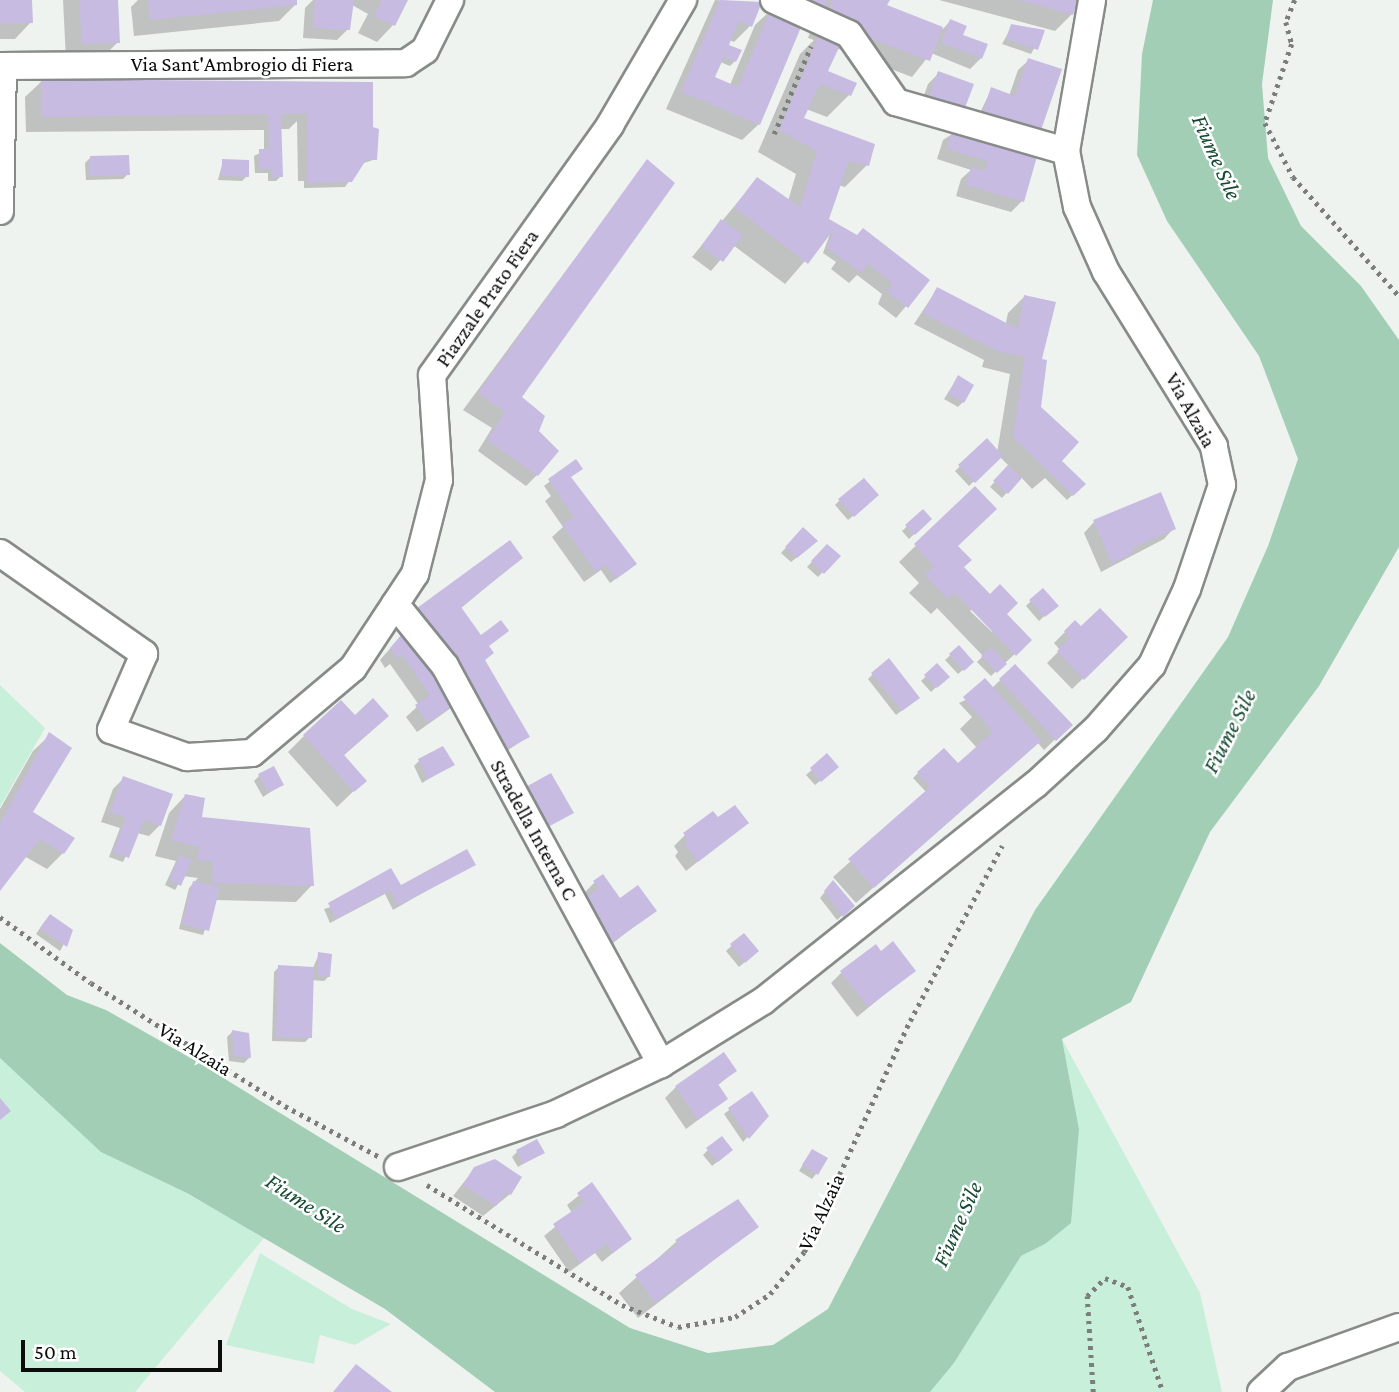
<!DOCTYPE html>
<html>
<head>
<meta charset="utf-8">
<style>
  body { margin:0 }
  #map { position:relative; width:1399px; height:1392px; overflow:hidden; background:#eff3f0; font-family:"Crimson Pro",serif }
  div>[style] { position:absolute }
  .green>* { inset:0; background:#c8efd9 }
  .water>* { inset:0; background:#a3ceb6 }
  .shadow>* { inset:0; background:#0003 }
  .building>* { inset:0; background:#c7bbe2 }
  .path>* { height:4.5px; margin-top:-2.25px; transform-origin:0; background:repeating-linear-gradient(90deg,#7b7e7c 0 3.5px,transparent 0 8.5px) }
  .roads { filter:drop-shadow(2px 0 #888c89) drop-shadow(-2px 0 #888c89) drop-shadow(0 2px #888c89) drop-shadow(0 -2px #888c89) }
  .street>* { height:26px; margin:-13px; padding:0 13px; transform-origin:13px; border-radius:13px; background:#fff }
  span { translate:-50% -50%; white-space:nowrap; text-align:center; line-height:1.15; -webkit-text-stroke:5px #fff; paint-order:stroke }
  .street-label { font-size:21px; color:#0b0c0c }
  .water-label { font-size:23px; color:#164a33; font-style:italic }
  .scale { position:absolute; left:21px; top:1340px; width:201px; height:32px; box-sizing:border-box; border:4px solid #0b0c0c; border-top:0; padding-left:9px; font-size:21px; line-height:24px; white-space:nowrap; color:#0b0c0c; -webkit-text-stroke:5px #fff; paint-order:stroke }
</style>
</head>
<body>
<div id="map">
  <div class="green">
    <div style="clip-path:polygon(0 685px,45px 728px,0 807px)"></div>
    <div style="clip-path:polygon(1062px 1039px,1200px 1293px,1222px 1392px,930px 1392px,954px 1363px,1021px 1256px,1045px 1244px,1079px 1129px)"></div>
    <div style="clip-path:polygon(0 1058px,187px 1193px,264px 1238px,135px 1392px,25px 1392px,0 1371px)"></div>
    <div style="clip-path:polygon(260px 1253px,352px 1309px,391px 1324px,355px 1345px,320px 1335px,314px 1364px,226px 1345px)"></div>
  </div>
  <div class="water">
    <div style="clip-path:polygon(1153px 0,1273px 0,1262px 84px,1268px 158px,1301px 226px,1361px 286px,1399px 340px,1399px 547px,1319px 686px,1210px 832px,1131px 1002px,1062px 1039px,1079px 1129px,1071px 1223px,1045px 1244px,1021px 1256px,954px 1363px,930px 1392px,495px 1392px,385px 1309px,187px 1193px,101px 1152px,0 1058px,0 943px,67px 995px,106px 1010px,194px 1060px,630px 1328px,708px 1353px,773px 1345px,828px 1309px,1035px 910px,1228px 637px,1268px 546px,1298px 459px,1259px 356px,1167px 221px,1137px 155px,1142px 54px)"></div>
  </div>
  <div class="shadow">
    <div style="clip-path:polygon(0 0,31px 0,31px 22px,15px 39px,0 39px)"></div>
    <div style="clip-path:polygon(63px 0,116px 0,118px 42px,101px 59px,66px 60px)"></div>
    <div style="clip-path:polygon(138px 0,295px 0,295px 5px,279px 21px,134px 36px,131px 7px)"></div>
    <div style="clip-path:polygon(313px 0,406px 0,393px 25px,377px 42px,358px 33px,368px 14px,352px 5px,348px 29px,337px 40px,303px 38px,305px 8px)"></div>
    <div style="clip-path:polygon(715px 0,760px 3px,750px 26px,734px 42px,729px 40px,724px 52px,735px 61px,730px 66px,720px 62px,713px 78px,730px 85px,755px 25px,772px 9px,759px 124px,742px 140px,666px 109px)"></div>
    <div style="clip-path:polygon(801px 0,888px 0,885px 6px,943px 29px,950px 21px,981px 58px,970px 69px,931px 53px,912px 77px,836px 48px,826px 72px,849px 95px,827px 117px,806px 109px,802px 119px,867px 165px,845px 187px,838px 185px,827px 220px,927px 281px,896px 318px,878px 304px,882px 294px,857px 275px,849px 283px,831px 269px,836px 262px,823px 253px,831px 231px,785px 284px,733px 245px,711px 271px,692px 257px,757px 179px,788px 201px,796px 174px,758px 152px,800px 54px,814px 40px,808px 38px,815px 20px)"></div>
    <div style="clip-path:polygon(939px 0,1076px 0,1072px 14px,1055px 31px)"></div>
    <div style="clip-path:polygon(1012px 26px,1043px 32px,1031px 54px,1002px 44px)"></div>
    <div style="clip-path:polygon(1029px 60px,1036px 138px,1022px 201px,1011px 212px,956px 196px,961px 179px,971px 170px,937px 159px,943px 140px,978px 117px,991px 90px,1009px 96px,1018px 70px)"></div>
    <div style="clip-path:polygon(939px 73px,972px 85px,918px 112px,928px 84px)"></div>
    <div style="clip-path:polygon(42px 81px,307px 82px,371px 126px,376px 159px,361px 164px,345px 187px,304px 188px,304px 181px,298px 181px,297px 121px,289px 129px,280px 129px,281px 176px,276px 181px,268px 181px,268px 173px,255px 173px,254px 156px,264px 151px,264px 130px,26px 132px,25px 97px)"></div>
    <div style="clip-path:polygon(90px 158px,128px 174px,123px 179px,86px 180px,85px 163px)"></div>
    <div style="clip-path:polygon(223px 161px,247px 176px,242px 181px,218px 180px)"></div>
    <div style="clip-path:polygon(647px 161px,512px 407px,537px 432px,537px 475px,526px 486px,478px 451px,492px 428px,463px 410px)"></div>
    <div style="clip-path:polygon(937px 289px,1005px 327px,1008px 313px,1024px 297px,1039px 360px,1039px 407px,1051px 471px,1084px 484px,1067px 500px,1045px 478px,1032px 489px,1021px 477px,1002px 498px,990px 487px,1009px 466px,1000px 457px,969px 486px,955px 471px,987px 441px,997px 453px,1010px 374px,982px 367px,984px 360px,914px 324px)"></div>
    <div style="clip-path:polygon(958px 377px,963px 402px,958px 407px,944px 399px)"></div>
    <div style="clip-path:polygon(576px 461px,570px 478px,630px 569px,610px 583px,601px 570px,584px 582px,552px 537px,563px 527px,545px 501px,551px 496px,544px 486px)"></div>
    <div style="clip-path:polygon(evenodd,975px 488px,956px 547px,962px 567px,1030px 640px,991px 676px,977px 662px,983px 656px,937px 608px,931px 614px,909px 593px,919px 583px,899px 562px,975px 488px,973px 609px,992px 629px,992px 632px,970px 611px,973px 609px)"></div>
    <div style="clip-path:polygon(840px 500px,872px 500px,848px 520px,835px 505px)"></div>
    <div style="clip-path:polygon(923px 511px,930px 519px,909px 539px,902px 531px)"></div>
    <div style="clip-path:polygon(1094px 522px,1174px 528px,1164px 539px,1101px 572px,1084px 533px)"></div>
    <div style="clip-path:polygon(803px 529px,811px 546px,791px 562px,781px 553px)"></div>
    <div style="clip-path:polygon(827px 546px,838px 556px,818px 577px,807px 567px)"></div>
    <div style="clip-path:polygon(521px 558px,460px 609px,487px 647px,484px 661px,528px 737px,491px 761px,464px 712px,457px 716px,451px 708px,417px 732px,406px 717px,419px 705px,390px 664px,385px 668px,380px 660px,402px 635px,398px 629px,414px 612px)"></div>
    <div style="clip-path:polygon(1031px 601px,1051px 610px,1039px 621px,1026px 606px)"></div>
    <div style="clip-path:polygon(1075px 622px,1081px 628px,1126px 637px,1072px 689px,1047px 663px,1060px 650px,1054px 643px)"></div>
    <div style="clip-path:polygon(959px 647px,972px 662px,958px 674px,945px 660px)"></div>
    <div style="clip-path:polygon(937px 666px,947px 677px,931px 692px,921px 681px)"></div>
    <div style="clip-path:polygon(1015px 666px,1070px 725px,1044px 750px,1037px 742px,856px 903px,833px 877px,927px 793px,913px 778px,918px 773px,952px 771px,977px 748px,960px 729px,972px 717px,959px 703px,992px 688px)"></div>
    <div style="clip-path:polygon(873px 674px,913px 702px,896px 715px,868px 679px)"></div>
    <div style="clip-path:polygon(370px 732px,343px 756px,364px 781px,337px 807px,288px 752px,304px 736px)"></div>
    <div style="clip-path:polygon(50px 735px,31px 812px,63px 853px,47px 869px,24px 856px,0 888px,0 809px,33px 751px)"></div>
    <div style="clip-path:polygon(827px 756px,832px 771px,815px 785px,806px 775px)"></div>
    <div style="clip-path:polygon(419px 761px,452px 765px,422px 783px,414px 766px)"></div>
    <div style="clip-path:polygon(259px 776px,281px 785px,263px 797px,254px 781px)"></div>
    <div style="clip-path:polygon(124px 778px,160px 825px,149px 836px,137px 833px,123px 862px,109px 857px,120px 828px,101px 822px,113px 789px)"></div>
    <div style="clip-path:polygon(185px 796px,200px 819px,312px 885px,296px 902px,215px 900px,203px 935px,179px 929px,189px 888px,198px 878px,183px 876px,175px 890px,165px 885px,176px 861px,155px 856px,169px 813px)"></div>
    <div style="clip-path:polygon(746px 823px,686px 871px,675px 856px,678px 852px,674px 846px,685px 835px)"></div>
    <div style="clip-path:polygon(473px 864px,393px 910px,385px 894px,330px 923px,324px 909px)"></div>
    <div style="clip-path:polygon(595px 882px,620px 900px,655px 910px,599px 954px,584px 893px)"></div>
    <div style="clip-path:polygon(828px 888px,852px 906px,837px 920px,820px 898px)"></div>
    <div style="clip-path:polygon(45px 921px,71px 931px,60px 951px,36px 934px)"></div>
    <div style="clip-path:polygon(743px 935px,752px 956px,739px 967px,726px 951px)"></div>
    <div style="clip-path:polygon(880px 953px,913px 971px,857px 1017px,831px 983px,842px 972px)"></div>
    <div style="clip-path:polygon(319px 954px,329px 976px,324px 981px,311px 980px,310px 1037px,305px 1042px,272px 1041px,274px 972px,279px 967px,313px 968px)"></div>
    <div style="clip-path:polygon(232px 1032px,247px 1035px,249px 1058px,244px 1063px,229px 1061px,227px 1037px)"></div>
    <div style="clip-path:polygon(735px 1071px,717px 1086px,726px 1099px,686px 1129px,665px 1098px,676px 1087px)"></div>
    <div style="clip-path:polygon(751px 1093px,767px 1116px,743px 1142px,724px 1114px)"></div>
    <div style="clip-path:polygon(708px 1150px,726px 1155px,712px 1166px,703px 1155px)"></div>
    <div style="clip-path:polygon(517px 1152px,543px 1152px,518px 1167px,512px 1157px)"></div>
    <div style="clip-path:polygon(808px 1156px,816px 1174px,812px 1179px,799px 1171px)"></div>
    <div style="clip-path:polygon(475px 1168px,510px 1194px,483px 1216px,453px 1196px)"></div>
    <div style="clip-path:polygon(592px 1185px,630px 1239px,602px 1262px,595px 1253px,569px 1272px,544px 1236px,572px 1213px,567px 1205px)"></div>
    <div style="clip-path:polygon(738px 1201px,757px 1227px,638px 1318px,619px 1293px,676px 1242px)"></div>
  </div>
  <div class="building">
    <div style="clip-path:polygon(0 0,32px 0,33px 23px,0 24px)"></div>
    <div style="clip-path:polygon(79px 0,118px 0,120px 43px,82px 44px)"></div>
    <div style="clip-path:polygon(148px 0,297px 0,297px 5px,150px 20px)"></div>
    <div style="clip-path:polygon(315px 0,354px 0,350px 30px,313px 28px)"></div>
    <div style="clip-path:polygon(382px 0,408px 0,395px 26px,374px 16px)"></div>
    <div style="clip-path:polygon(720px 0,762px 2px,752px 27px,739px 21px,729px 45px,742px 50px,736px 62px,724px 57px,715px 77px,738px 87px,772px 7px,804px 20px,760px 125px,681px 92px)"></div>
    <div style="clip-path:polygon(802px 0,828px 0,822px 16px)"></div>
    <div style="clip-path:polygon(832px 0,890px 0,887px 5px,943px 27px,930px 61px,824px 21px)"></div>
    <div style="clip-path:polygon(1019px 0,1078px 0,1073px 15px)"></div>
    <div style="clip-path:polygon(950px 19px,967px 26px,963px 35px,988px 44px,982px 59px,941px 43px)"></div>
    <div style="clip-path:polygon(1011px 24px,1045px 30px,1038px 50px,1006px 39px)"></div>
    <div style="clip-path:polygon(821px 30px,843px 39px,828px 71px,857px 83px,851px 96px,820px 84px,804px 118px,875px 144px,869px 166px,849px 161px,829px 219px,857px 235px,863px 228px,930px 280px,908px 308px,887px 292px,892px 283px,868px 264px,861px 273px,827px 248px,834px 229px,808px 264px,734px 207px,757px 177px,800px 207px,817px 151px,779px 130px)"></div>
    <div style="clip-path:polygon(1028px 58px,1062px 69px,1038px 139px,980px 120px,991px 87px,1015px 96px)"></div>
    <div style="clip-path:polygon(938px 71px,974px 84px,963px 113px,927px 101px)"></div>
    <div style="clip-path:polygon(41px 79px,373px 82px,373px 127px,379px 129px,377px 160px,366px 160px,352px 182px,308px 183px,307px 113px,281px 114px,283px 177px,272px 177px,272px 169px,259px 169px,259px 149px,269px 149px,268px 114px,41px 117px)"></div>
    <div style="clip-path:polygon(953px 128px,1038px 153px,1024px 202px,966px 185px,971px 167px,985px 171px,988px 161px,947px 149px)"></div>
    <div style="clip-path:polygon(129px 155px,130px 175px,90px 176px,90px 156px)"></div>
    <div style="clip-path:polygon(222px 159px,249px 160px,249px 177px,222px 176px)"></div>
    <div style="clip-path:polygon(647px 159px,675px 183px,522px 397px,545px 416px,539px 431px,559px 451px,538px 476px,487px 440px,505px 412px,478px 393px)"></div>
    <div style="clip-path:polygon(721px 219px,743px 235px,723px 262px,701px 246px)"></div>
    <div style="clip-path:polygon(937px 287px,1018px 329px,1024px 295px,1056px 302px,1042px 359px,1047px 360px,1041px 407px,1079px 442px,1062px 461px,1086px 484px,1073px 496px,1013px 437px,1025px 357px,997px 351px,923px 313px)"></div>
    <div style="clip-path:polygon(958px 375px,974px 385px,964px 403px,948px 394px)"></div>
    <div style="clip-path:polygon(987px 438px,1003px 456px,975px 483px,958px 465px)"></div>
    <div style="clip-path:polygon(576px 459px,583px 469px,571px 477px,637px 564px,616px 579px,606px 565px,596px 572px,562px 525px,574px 517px,548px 479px)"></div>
    <div style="clip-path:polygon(1008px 465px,1022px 478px,1008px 494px,993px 481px)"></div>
    <div style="clip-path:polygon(864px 478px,879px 495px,854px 517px,838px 499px)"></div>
    <div style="clip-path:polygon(975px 486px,997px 509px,958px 546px,972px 560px,964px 567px,990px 594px,1000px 584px,1018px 603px,1007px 614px,1032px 640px,1016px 656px,955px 593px,948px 599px,925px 575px,934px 566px,914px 544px)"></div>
    <div style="clip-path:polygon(1161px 492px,1176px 529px,1132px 548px,1134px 553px,1112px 563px,1093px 520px)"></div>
    <div style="clip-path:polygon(923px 509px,932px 519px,915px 535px,905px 525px)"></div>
    <div style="clip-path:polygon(803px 527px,818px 541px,797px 558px,785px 547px)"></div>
    <div style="clip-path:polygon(510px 540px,523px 558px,461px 607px,481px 635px,501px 620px,509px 631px,489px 646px,494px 653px,485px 660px,530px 737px,502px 751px,413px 611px)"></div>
    <div style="clip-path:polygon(827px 544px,841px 556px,824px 574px,811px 561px)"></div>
    <div style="clip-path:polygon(1043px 588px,1059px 606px,1045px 617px,1029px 600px)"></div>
    <div style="clip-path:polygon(1100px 608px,1128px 637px,1084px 680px,1057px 651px,1070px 638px,1064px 631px,1075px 620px,1081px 626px)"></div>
    <div style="clip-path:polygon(408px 627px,461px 700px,428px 723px,415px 705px,430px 695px,402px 655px,397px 658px,390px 648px)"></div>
    <div style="clip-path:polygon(959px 645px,974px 662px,964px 671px,949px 654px)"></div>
    <div style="clip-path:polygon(991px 647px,1007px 664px,997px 673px,981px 656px)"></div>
    <div style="clip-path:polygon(889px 658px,920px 698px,902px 711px,871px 673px)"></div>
    <div style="clip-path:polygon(937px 663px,950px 677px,937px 688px,924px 675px)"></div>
    <div style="clip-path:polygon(1015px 664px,1073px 725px,1056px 741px,999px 679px)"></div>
    <div style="clip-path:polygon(985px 678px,1041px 741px,874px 888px,848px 859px,930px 787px,917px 772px,944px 748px,958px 763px,993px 732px,963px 697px)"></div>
    <div style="clip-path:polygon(373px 698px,389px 716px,344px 755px,367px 781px,354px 792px,303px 735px,341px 700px,355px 715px)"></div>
    <div style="clip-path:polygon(49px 732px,72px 748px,33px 812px,75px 838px,64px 854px,40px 839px,0 891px,0 824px)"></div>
    <div style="clip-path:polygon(443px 746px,455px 765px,428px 779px,418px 759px)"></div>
    <div style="clip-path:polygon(827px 753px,839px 767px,821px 782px,810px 768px)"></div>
    <div style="clip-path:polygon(274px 766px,284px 785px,268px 793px,258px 774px)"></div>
    <div style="clip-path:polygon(551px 773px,574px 813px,546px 828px,524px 788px)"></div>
    <div style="clip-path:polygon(123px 776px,173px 794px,161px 826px,144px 820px,129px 858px,113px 852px,126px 818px,110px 812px)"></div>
    <div style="clip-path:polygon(185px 794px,205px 798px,202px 817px,310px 828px,314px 886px,212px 883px,213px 862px,197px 860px,199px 847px,171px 840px)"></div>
    <div style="clip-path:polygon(735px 805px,749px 823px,698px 862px,684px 843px,689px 840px,683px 833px,713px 811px,718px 817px)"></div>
    <div style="clip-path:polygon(467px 849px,476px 865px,398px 906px,390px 890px,336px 919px,328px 903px,391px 868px,401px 885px)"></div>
    <div style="clip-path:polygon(180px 855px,192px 860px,181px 886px,169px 880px)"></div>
    <div style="clip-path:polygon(603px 874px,620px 898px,638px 885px,657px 911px,610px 944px,579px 902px,599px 888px,593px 881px)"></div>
    <div style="clip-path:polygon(833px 880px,855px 906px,843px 917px,824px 891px)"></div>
    <div style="clip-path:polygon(193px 881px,220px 887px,209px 931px,182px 924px)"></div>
    <div style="clip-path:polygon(50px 914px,73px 930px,67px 947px,40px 928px)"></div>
    <div style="clip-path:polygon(744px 933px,759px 951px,745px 963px,730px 944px)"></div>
    <div style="clip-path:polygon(893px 941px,916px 971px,868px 1007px,840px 971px,876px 944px,881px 951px)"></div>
    <div style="clip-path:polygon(318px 952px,332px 954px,330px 977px,317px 976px)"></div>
    <div style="clip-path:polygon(278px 965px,314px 967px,312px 1038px,276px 1037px)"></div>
    <div style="clip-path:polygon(232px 1030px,249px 1033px,251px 1058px,234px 1056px)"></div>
    <div style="clip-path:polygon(724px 1052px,737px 1071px,718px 1084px,728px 1099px,698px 1120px,675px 1086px)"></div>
    <div style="clip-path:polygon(752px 1091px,769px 1116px,749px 1139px,728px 1108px)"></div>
    <div style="clip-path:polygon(0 1098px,11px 1111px,0 1120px)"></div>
    <div style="clip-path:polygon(722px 1136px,733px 1150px,718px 1162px,706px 1148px)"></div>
    <div style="clip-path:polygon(537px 1139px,545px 1153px,523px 1164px,516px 1150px)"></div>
    <div style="clip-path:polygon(812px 1149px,828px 1158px,818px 1175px,802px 1165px)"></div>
    <div style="clip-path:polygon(495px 1159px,522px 1177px,511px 1195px,506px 1192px,496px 1206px,463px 1185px,474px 1167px)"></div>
    <div style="clip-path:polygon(592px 1182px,632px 1239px,613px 1253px,607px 1244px,580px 1263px,553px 1224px,584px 1203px,577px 1193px)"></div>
    <div style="clip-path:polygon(738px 1199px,759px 1227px,655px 1303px,635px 1275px,678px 1244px,675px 1240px)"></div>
    <div style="clip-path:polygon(356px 1364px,392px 1392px,333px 1392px)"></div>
  </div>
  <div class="path">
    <div style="left:1295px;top:0;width:24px;rotate:112deg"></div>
    <div style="left:1286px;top:22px;width:23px;rotate:75deg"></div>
    <div style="left:1292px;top:44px;width:83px;rotate:108.9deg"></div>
    <div style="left:1265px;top:123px;width:61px;rotate:62.6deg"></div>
    <div style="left:1293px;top:177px;width:159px;rotate:48.3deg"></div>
    <div style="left:774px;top:134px;width:95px;rotate:-67.2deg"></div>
    <div style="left:0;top:917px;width:112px;rotate:36deg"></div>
    <div style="left:91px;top:983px;width:230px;rotate:32.4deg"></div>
    <div style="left:285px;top:1106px;width:106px;rotate:28.3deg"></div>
    <div style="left:427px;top:1185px;width:229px;rotate:31.6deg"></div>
    <div style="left:622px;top:1305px;width:60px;rotate:21.4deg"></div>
    <div style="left:678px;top:1327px;width:58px;rotate:-10deg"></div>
    <div style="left:735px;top:1317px;width:42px;rotate:-33.3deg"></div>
    <div style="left:770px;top:1294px;width:54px;rotate:-51deg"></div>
    <div style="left:804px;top:1252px;width:254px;rotate:-65.4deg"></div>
    <div style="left:910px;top:1021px;width:198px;rotate:-62.3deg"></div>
    <div style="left:1093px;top:1392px;width:96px;rotate:-93.6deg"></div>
    <div style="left:1087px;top:1296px;width:25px;rotate:-45deg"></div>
    <div style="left:1105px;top:1278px;width:25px;rotate:21deg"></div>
    <div style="left:1128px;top:1287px;width:111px;rotate:71.6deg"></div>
  </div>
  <div class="roads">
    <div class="street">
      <div style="left:774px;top:0;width:82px;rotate:24.4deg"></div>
      <div style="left:849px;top:34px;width:83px;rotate:55.3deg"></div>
      <div style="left:896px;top:102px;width:177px;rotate:16.1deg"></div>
      <div style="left:0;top:66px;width:406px;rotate:-0.4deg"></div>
      <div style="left:406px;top:63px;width:23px;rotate:-34deg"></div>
      <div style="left:425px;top:50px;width:56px;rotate:-63.4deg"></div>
      <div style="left:0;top:211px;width:145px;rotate:-88.8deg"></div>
      <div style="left:0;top:553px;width:176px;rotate:35deg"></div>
      <div style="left:144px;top:654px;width:83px;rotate:113.5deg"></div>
      <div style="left:111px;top:730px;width:81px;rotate:19.6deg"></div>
      <div style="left:187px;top:757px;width:65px;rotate:-3.5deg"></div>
      <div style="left:252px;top:753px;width:132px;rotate:-40.1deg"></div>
      <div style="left:353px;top:668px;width:113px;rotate:-56.6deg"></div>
      <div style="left:415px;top:574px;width:97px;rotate:-75.7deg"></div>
      <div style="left:439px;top:480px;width:105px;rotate:-93.8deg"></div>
      <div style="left:432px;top:375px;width:307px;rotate:-54.5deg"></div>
      <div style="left:610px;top:125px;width:145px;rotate:-59.7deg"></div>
      <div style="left:395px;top:604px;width:80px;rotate:51.1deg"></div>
      <div style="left:445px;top:666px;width:453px;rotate:61.5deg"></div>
      <div style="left:398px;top:1167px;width:167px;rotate:-18.5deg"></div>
      <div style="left:556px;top:1114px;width:116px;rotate:-25.5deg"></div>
      <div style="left:661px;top:1064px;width:120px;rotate:-31.7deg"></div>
      <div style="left:763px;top:1001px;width:347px;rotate:-38.5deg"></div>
      <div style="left:1035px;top:785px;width:83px;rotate:-42.6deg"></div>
      <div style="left:1096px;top:729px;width:85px;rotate:-48.8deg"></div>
      <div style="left:1152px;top:665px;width:84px;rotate:-65.3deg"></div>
      <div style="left:1187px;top:589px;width:110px;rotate:-71.4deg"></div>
      <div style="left:1222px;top:485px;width:40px;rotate:-102deg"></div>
      <div style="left:1214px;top:446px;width:205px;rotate:-121.8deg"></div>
      <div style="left:1106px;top:272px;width:71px;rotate:-114deg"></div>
      <div style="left:1077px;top:207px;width:57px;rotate:-101.1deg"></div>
      <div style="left:1066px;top:151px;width:153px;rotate:-80.2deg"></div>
      <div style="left:1261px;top:1392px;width:37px;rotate:-43deg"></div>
      <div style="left:1288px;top:1367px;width:118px;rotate:-19.8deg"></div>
    </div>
  </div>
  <div class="street-label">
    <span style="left:242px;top:64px">Via Sant'Ambrogio di Fiera</span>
    <span style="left:487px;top:298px;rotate:-55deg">Piazzale Prato Fiera</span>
    <span style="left:1191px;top:410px;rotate:61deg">Via Alzaia</span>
    <span style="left:534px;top:830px;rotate:61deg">Stradella Interna C</span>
    <span style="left:195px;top:1049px;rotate:32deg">Via Alzaia</span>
    <span style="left:821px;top:1212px;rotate:-65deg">Via Alzaia</span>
  </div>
  <div class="water-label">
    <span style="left:1217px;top:157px;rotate:66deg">Fiume Sile</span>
    <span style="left:1229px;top:731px;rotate:-63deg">Fiume Sile</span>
    <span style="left:306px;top:1203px;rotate:33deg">Fiume Sile</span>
    <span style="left:957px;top:1224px;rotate:-66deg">Fiume Sile</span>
  </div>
  <div class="scale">50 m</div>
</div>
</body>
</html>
